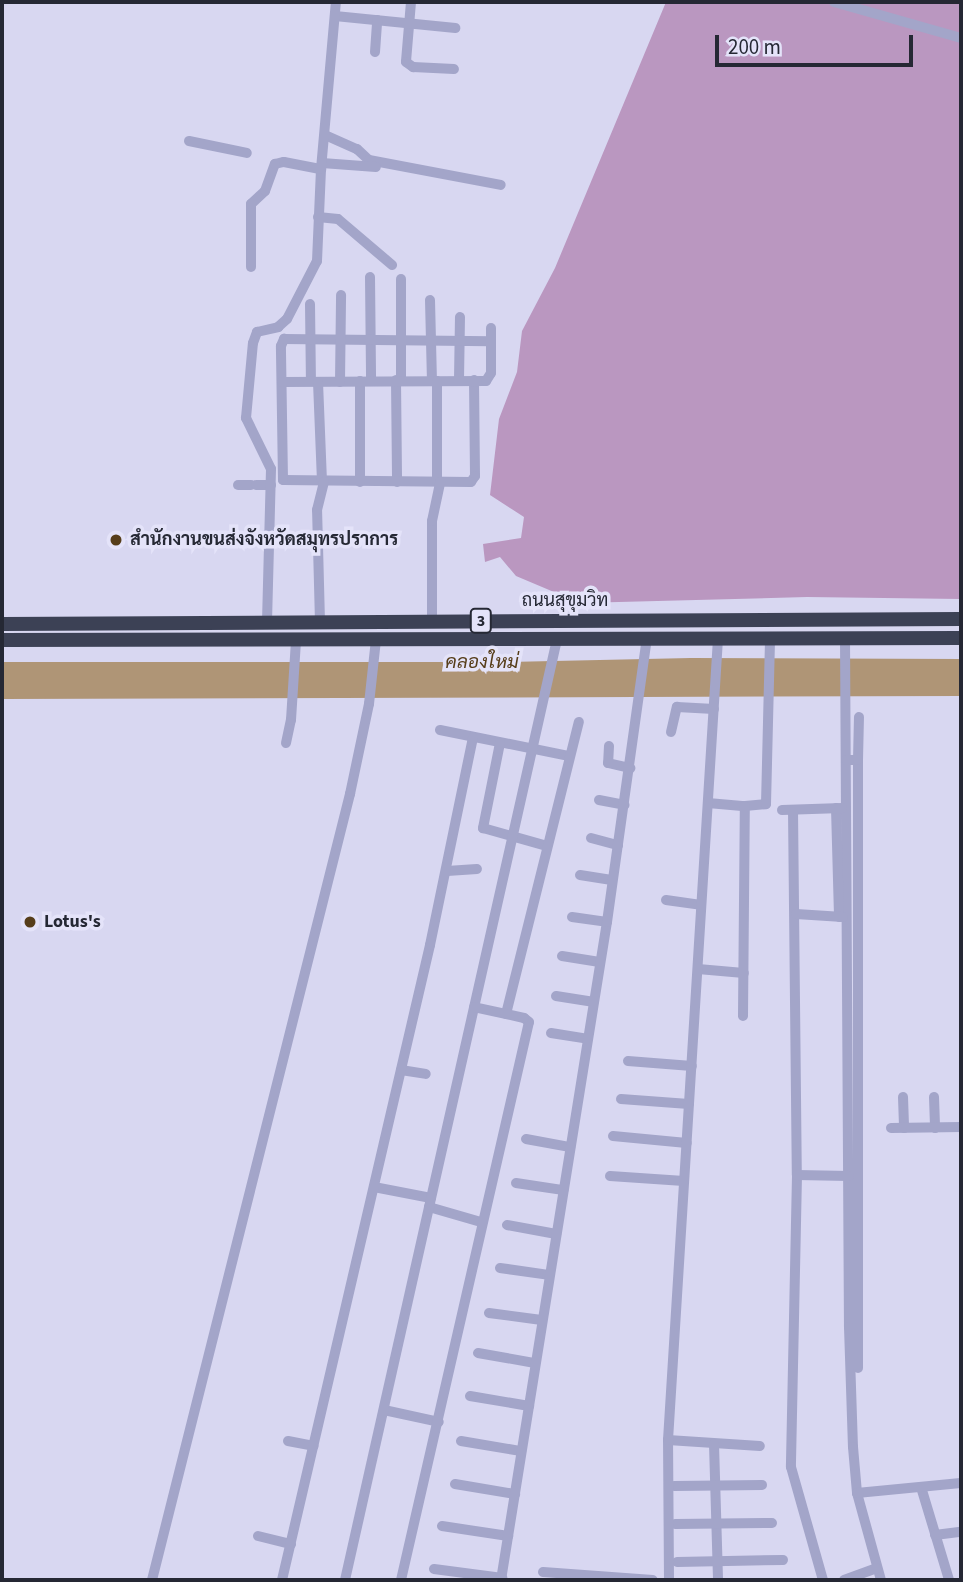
<!DOCTYPE html>
<html>
<head>
<meta charset="utf-8">
<style>
  body { margin:0 }
  #map { position:relative; width:963px; height:1582px; overflow:hidden; background:#d8d7f1; font-family:"Source Sans 3",Sarabun,sans-serif }
  div>[style] { position:absolute }
  .green>* { inset:0; background:#ba97c0 }
  .water>* { inset:0; background:#af9576 }
  .minor>* { height:10px; margin:-5px; padding:0 5px; transform-origin:5px; border-radius:5px; background:#a3a5c9 }
  .highway>* { height:14px; margin:-7px; padding:0 7px; transform-origin:7px; border-radius:7px; background:#3c4155 }
  .dots>* { width:19px; height:19px; translate:-50% -50%; box-sizing:border-box; border:4px solid #e4e3f9; border-radius:50% }
  span { translate:-50% -50%; white-space:nowrap; text-align:center; line-height:1.15; -webkit-text-stroke:7px #e4e3f9; paint-order:stroke }
  .shield-label span { padding:2px 5px; background:#e4e3f9; border:2px solid; border-radius:5px; -webkit-text-stroke-width:0 }
  .shield-label { font-size:16px; color:#252834; font-weight:700 }
  .poi-label { font-size:18px; color:#252834; font-weight:700 }
  .left { translate:0 -50%; text-align:left }
  .street-label { font-size:18px; color:#252834 }
  .water-label { font-size:19px; color:#563d1a; font-style:italic }
  .frame { position:absolute; inset:0; border:4px solid #252834; pointer-events:none }
  .scale { position:absolute; left:715px; top:35px; width:198px; height:32px; box-sizing:border-box; border:4px solid #252834; border-top:0; padding-left:9px; font-size:21px; line-height:24px; white-space:nowrap; color:#252834; -webkit-text-stroke:5px #e4e3f9; paint-order:stroke }
</style>
</head>
<body>
<div id="map">
  <div class="green">
    <div style="clip-path:polygon(666px 2px,961px 2px,961px 599px,807px 597px,580px 603px,516px 576px,500px 557px,485px 562px,483px 544px,521px 538px,524px 517px,490px 495px,499px 419px,517px 372px,522px 331px,555px 268px)"></div>
  </div>
  <div class="water">
    <div style="clip-path:polygon(691px 658px,961px 659px,961px 696px,2px 699px,2px 662px,508px 662px)"></div>
  </div>
  <div class="minor">
    <div style="left:411px;top:2px;width:60px;rotate:94.8deg"></div>
    <div style="left:406px;top:62px;width:9px;rotate:36deg"></div>
    <div style="left:413px;top:67px;width:41px;rotate:2.8deg"></div>
    <div style="left:834px;top:2px;width:132px;rotate:15.8deg"></div>
    <div style="left:335px;top:16px;width:121px;rotate:5.7deg"></div>
    <div style="left:375px;top:52px;width:32px;rotate:-86deg"></div>
    <div style="left:325px;top:135px;width:35px;rotate:24deg"></div>
    <div style="left:357px;top:149px;width:16px;rotate:43deg"></div>
    <div style="left:369px;top:160px;width:134px;rotate:10.7deg"></div>
    <div style="left:189px;top:141px;width:59px;rotate:11.7deg"></div>
    <div style="left:322px;top:163px;width:54px;rotate:4.2deg"></div>
    <div style="left:318px;top:217px;width:20px;rotate:6deg"></div>
    <div style="left:338px;top:219px;width:71px;rotate:40.4deg"></div>
    <div style="left:251px;top:267px;width:63px;rotate:-90deg"></div>
    <div style="left:251px;top:204px;width:19px;rotate:-43deg"></div>
    <div style="left:265px;top:191px;width:29px;rotate:-70deg"></div>
    <div style="left:275px;top:164px;width:9px;rotate:-13deg"></div>
    <div style="left:284px;top:162px;width:38px;rotate:11deg"></div>
    <div style="left:370px;top:277px;width:104px;rotate:89.4deg"></div>
    <div style="left:430px;top:300px;width:81px;rotate:88.6deg"></div>
    <div style="left:310px;top:304px;width:77px;rotate:89.3deg"></div>
    <div style="left:396px;top:380px;width:102px;rotate:89.4deg"></div>
    <div style="left:459px;top:380px;width:63px;rotate:-89.1deg"></div>
    <div style="left:474px;top:380px;width:96px;rotate:89.4deg"></div>
    <div style="left:475px;top:476px;width:7px;rotate:124deg"></div>
    <div style="left:471px;top:482px;width:188px;rotate:-179.4deg"></div>
    <div style="left:283px;top:480px;width:134px;rotate:-90.9deg"></div>
    <div style="left:281px;top:346px;width:8px;rotate:-67deg"></div>
    <div style="left:284px;top:339px;width:207px;rotate:0.6deg"></div>
    <div style="left:360px;top:381px;width:101px;rotate:90deg"></div>
    <div style="left:401px;top:381px;width:102px;rotate:-90deg"></div>
    <div style="left:282px;top:382px;width:204px;rotate:-0.3deg"></div>
    <div style="left:486px;top:381px;width:9px;rotate:-58deg"></div>
    <div style="left:491px;top:373px;width:45px;rotate:-90deg"></div>
    <div style="left:318px;top:382px;width:99px;rotate:87.7deg"></div>
    <div style="left:340px;top:382px;width:87px;rotate:-89.3deg"></div>
    <div style="left:437px;top:482px;width:101px;rotate:-90deg"></div>
    <div style="left:238px;top:485px;width:13px"></div>
    <div style="left:256px;top:485px;width:15px"></div>
    <div style="left:432px;top:621px;width:100px;rotate:-90deg"></div>
    <div style="left:432px;top:521px;width:40px;rotate:-78deg"></div>
    <div style="left:267px;top:622px;width:153px;rotate:-88.5deg"></div>
    <div style="left:271px;top:469px;width:57px;rotate:-116.1deg"></div>
    <div style="left:246px;top:418px;width:75px;rotate:-84.7deg"></div>
    <div style="left:253px;top:343px;width:12px;rotate:-70deg"></div>
    <div style="left:257px;top:332px;width:22px;rotate:-13deg"></div>
    <div style="left:278px;top:327px;width:12px;rotate:-42deg"></div>
    <div style="left:287px;top:319px;width:65px;rotate:-62.7deg"></div>
    <div style="left:317px;top:261px;width:92px;rotate:-87.5deg"></div>
    <div style="left:321px;top:169px;width:168px;rotate:-84.9deg"></div>
    <div style="left:320px;top:622px;width:112px;rotate:-91.5deg"></div>
    <div style="left:317px;top:510px;width:29px;rotate:-76deg"></div>
    <div style="left:845px;top:638px;width:689px;rotate:89.67deg"></div>
    <div style="left:849px;top:1327px;width:120px;rotate:88.1deg"></div>
    <div style="left:853px;top:1447px;width:46px;rotate:85deg"></div>
    <div style="left:857px;top:1493px;width:90px;rotate:74.6deg"></div>
    <div style="left:440px;top:730px;width:132px;rotate:11.4deg"></div>
    <div style="left:671px;top:732px;width:26px;rotate:-77deg"></div>
    <div style="left:677px;top:707px;width:37px;rotate:3deg"></div>
    <div style="left:286px;top:743px;width:24px;rotate:-78deg"></div>
    <div style="left:291px;top:720px;width:80px;rotate:-86.4deg"></div>
    <div style="left:500px;top:743px;width:87px;rotate:101.3deg"></div>
    <div style="left:483px;top:828px;width:66px;rotate:15.7deg"></div>
    <div style="left:609px;top:746px;width:17px;rotate:93deg"></div>
    <div style="left:608px;top:763px;width:23px;rotate:13deg"></div>
    <div style="left:846px;top:760px;width:12px"></div>
    <div style="left:858px;top:760px;width:608px;rotate:90deg"></div>
    <div style="left:858px;top:760px;width:43px;rotate:-88.7deg"></div>
    <div style="left:599px;top:800px;width:26px;rotate:11deg"></div>
    <div style="left:708px;top:803px;width:37px;rotate:5deg"></div>
    <div style="left:745px;top:806px;width:21px;rotate:-5deg"></div>
    <div style="left:766px;top:804px;width:166px;rotate:-88.6deg"></div>
    <div style="left:836px;top:808px;width:109px;rotate:88.4deg"></div>
    <div style="left:782px;top:810px;width:60px;rotate:-1.9deg"></div>
    <div style="left:793px;top:810px;width:365px;rotate:89.4deg"></div>
    <div style="left:797px;top:1175px;width:292px;rotate:91.2deg"></div>
    <div style="left:791px;top:1467px;width:117px;rotate:74.2deg"></div>
    <div style="left:591px;top:838px;width:28px;rotate:15deg"></div>
    <div style="left:447px;top:871px;width:30px;rotate:-4deg"></div>
    <div style="left:580px;top:875px;width:32px;rotate:9deg"></div>
    <div style="left:666px;top:900px;width:35px;rotate:8deg"></div>
    <div style="left:796px;top:914px;width:47px;rotate:3.7deg"></div>
    <div style="left:572px;top:917px;width:35px;rotate:8deg"></div>
    <div style="left:562px;top:956px;width:38px;rotate:9deg"></div>
    <div style="left:698px;top:969px;width:46px;rotate:5deg"></div>
    <div style="left:556px;top:996px;width:37px;rotate:9deg"></div>
    <div style="left:506px;top:1014px;width:301px;rotate:-76deg"></div>
    <div style="left:743px;top:1016px;width:210px;rotate:-89.5deg"></div>
    <div style="left:551px;top:1033px;width:36px;rotate:9deg"></div>
    <div style="left:628px;top:1061px;width:64px;rotate:4.5deg"></div>
    <div style="left:401px;top:1070px;width:25px;rotate:9deg"></div>
    <div style="left:903px;top:1097px;width:31px;rotate:88deg"></div>
    <div style="left:934px;top:1097px;width:31px;rotate:88deg"></div>
    <div style="left:621px;top:1099px;width:68px;rotate:4.2deg"></div>
    <div style="left:891px;top:1128px;width:70px;rotate:-0.8deg"></div>
    <div style="left:613px;top:1136px;width:74px;rotate:5.4deg"></div>
    <div style="left:526px;top:1139px;width:45px;rotate:10.3deg"></div>
    <div style="left:797px;top:1175px;width:52px;rotate:1.1deg"></div>
    <div style="left:610px;top:1176px;width:74px;rotate:3.9deg"></div>
    <div style="left:516px;top:1183px;width:48px;rotate:8.5deg"></div>
    <div style="left:374px;top:1187px;width:58px;rotate:10.9deg"></div>
    <div style="left:429px;top:1207px;width:54px;rotate:16.1deg"></div>
    <div style="left:507px;top:1225px;width:50px;rotate:10.4deg"></div>
    <div style="left:500px;top:1268px;width:49px;rotate:8.1deg"></div>
    <div style="left:489px;top:1313px;width:53px;rotate:7.5deg"></div>
    <div style="left:478px;top:1353px;width:58px;rotate:10deg"></div>
    <div style="left:470px;top:1396px;width:60px;rotate:9.6deg"></div>
    <div style="left:384px;top:1410px;width:56px;rotate:12.3deg"></div>
    <div style="left:668px;top:1440px;width:92px;rotate:3.7deg"></div>
    <div style="left:288px;top:1441px;width:26px;rotate:11deg"></div>
    <div style="left:461px;top:1441px;width:61px;rotate:9.5deg"></div>
    <div style="left:714px;top:1444px;width:136px;rotate:88.3deg"></div>
    <div style="left:455px;top:1484px;width:61px;rotate:9.5deg"></div>
    <div style="left:674px;top:1486px;width:88px;rotate:-0.7deg"></div>
    <div style="left:921px;top:1487px;width:97px;rotate:73.2deg"></div>
    <div style="left:857px;top:1493px;width:104px;rotate:-5.5deg"></div>
    <div style="left:675px;top:1524px;width:97px;rotate:-0.6deg"></div>
    <div style="left:442px;top:1526px;width:67px;rotate:8.6deg"></div>
    <div style="left:935px;top:1535px;width:26px;rotate:-7deg"></div>
    <div style="left:258px;top:1536px;width:34px;rotate:14deg"></div>
    <div style="left:677px;top:1562px;width:106px;rotate:-1.1deg"></div>
    <div style="left:434px;top:1569px;width:69px;rotate:7.5deg"></div>
    <div style="left:543px;top:1572px;width:110px;rotate:4.2deg"></div>
    <div style="left:152px;top:1580px;width:811px;rotate:-75.86deg"></div>
    <div style="left:350px;top:794px;width:92px;rotate:-78.1deg"></div>
    <div style="left:369px;top:704px;width:64px;rotate:-83.8deg"></div>
    <div style="left:282px;top:1580px;width:652px;rotate:-76.88deg"></div>
    <div style="left:430px;top:945px;width:212px;rotate:-78.3deg"></div>
    <div style="left:345px;top:1580px;width:965px;rotate:-77.3deg"></div>
    <div style="left:401px;top:1580px;width:572px;rotate:-77.08deg"></div>
    <div style="left:529px;top:1022px;width:6px;rotate:-141deg"></div>
    <div style="left:524px;top:1018px;width:51px;rotate:-167.6deg"></div>
    <div style="left:501px;top:1580px;width:666px;rotate:-80.85deg"></div>
    <div style="left:607px;top:922px;width:286px;rotate:-82deg"></div>
    <div style="left:669px;top:1580px;width:140px;rotate:-90.4deg"></div>
    <div style="left:668px;top:1440px;width:803px;rotate:-86.43deg"></div>
    <div style="left:844px;top:1580px;width:35px;rotate:-20deg"></div>
  </div>
  <div class="highway">
    <div style="left:2px;top:624px;width:959px;rotate:-0.3deg"></div>
    <div style="left:2px;top:640px;width:959px;rotate:-0.12deg"></div>
  </div>
  <div class="dots">
    <div style="left:116px;top:540px;background:#563d1a"></div>
    <div style="left:30px;top:922px;background:#563d1a"></div>
  </div>
  <div class="shield-label">
    <span style="left:481px;top:621px">3</span>
  </div>
  <div class="poi-label">
    <span class="left" style="left:130px;top:540px">สำนักงานขนส่งจังหวัดสมุทรปราการ</span>
    <span class="left" style="left:44px;top:922px">Lotus's</span>
  </div>
  <div class="street-label">
    <span style="left:565px;top:601px">ถนนสุขุมวิท</span>
  </div>
  <div class="water-label">
    <span style="left:482px;top:663px">คลองใหม่</span>
  </div>
  <div class="frame"></div>
  <div class="scale">200 m</div>
</div>
</body>
</html>
